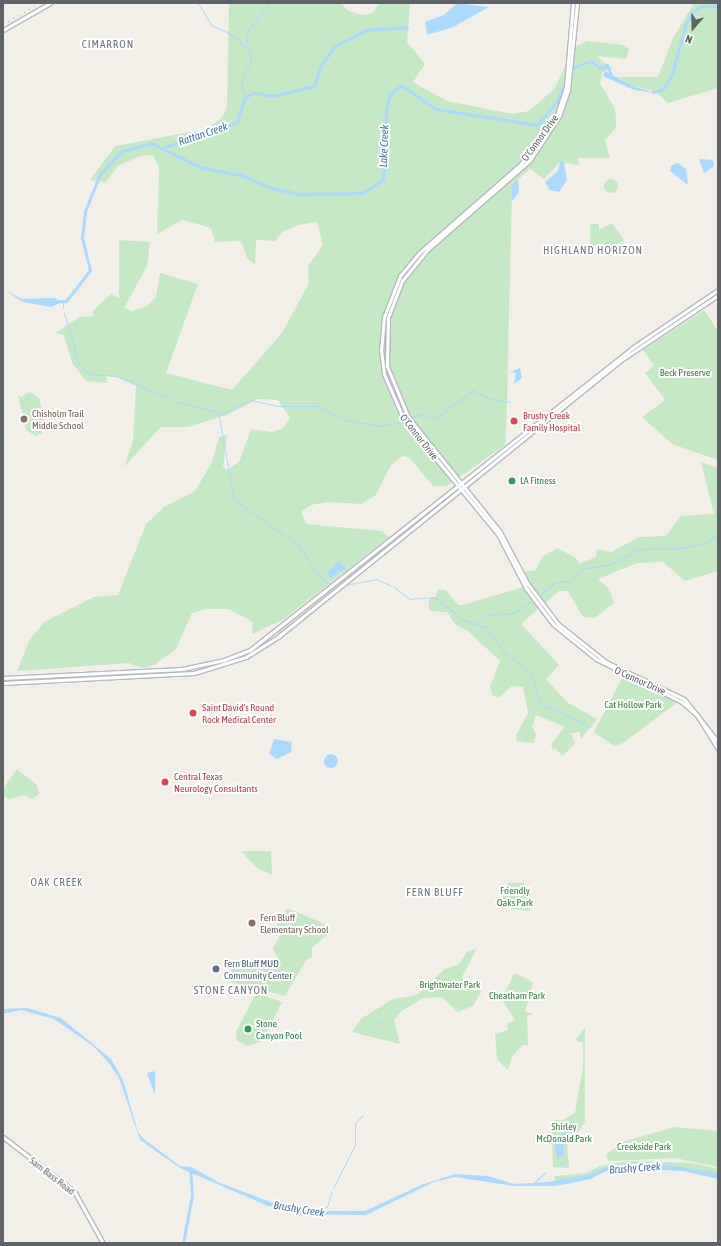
<!DOCTYPE html>
<html>
<head>
<meta charset="utf-8">
<style>
  body { margin:0 }
  #map { position:relative; width:721px; height:1246px; overflow:hidden; background:#f1efe8; font-family:"Asap Condensed",sans-serif }
  div>[style] { position:absolute }
  .green>* { inset:0; background:#c5e8c5 }
  .round { border-radius:50% }
  .water>* { inset:0; background:#aadaff }
  .stream>* { height:1px; margin:-0.5px; padding:0 0.5px; transform-origin:0.5px; border-radius:0.5px; background:#aadaff }
  .river>* { height:3px; margin:-1.5px; padding:0 1.5px; transform-origin:1.5px; border-radius:1.5px; background:#aadaff }
  .roads { filter:drop-shadow(1px 0 #b6babf) drop-shadow(-1px 0 #b6babf) drop-shadow(0 1px #b6babf) drop-shadow(0 -1px #b6babf) }
  .secondary>* { height:3px; margin:-1.5px; padding:0 1.5px; transform-origin:1.5px; border-radius:1.5px; background:#fff }
  .rail>* { height:1px; margin-top:-0.5px; transform-origin:0; background:repeating-linear-gradient(90deg,#b6b7b8 0 1px,transparent 0 6px) }
  .dots>* { width:11px; height:11px; translate:-50% -50%; box-sizing:border-box; border:2px solid #fff; border-radius:50% }
  span { translate:-50% -50%; white-space:nowrap; text-align:center; line-height:1.15; -webkit-text-stroke:4px #fff; paint-order:stroke }
  .street-label { font-size:10px; color:#5f6368 }
  .park-label { font-size:10px; color:#348238 }
  .education-label { font-size:10px; color:#785e54 }
  .left { translate:0 -50%; text-align:left }
  .health-label { font-size:10px; color:#be3a42 }
  .leisure-label { font-size:10px; color:#27864d }
  .service-label { font-size:10px; color:#4e5e75 }
  .neighbourhood-label { font-size:11px; color:#70757a; letter-spacing:1px }
  .water-label { font-size:11px; color:#4174aa; font-style:italic }
  .frame { position:absolute; inset:0; border:4px solid #5f6368; pointer-events:none }
  .north { position:absolute; left:673px; top:8px; width:40px; height:40px; -webkit-text-stroke:3px #fff; paint-order:stroke; rotate:200deg; font-size:11px; font-weight:700; line-height:16px; text-align:center; color:#5f6368 }
  .north::after { content:''; display:block; margin:auto; width:14px; height:18px; background:#5f6368; clip-path:polygon(50% 0,100% 100%,50% 72%,0 100%) }
</style>
</head>
<body>
<div id="map">
  <div class="green">
    <div style="clip-path:polygon(229px 3px,341px 3px,348px 11px,363px 15px,373px 13px,379px 3px,410px 3px,407px 42px,425px 64px,413px 82px,447px 101px,513px 114px,529px 111px,554px 89px,575px 47px,587px 41px,622px 45px,629px 49px,626px 59px,596px 56px,612px 68px,602px 73px,600px 83px,615px 109px,616px 120px,616px 128px,605px 140px,610px 158px,577px 158px,580px 165px,560px 162px,544px 179px,530px 169px,512px 185px,506px 444px,447px 486px,433px 486px,410px 458px,402px 456px,391px 465px,376px 495px,361px 504px,328px 502px,311px 505px,301px 512px,306px 524px,382px 531px,389px 537px,284px 619px,252px 634px,253px 622px,229px 609px,206px 609px,192px 613px,176px 649px,154px 665px,142px 668px,129px 663px,17px 671px,29px 641px,44px 622px,94px 597px,118px 595px,146px 524px,164px 507px,195px 491px,212px 462px,219px 437px,227px 435px,223px 467px,227px 470px,239px 462px,251px 429px,272px 432px,283px 428px,290px 418px,278px 400px,258px 399px,226px 415px,188px 427px,161px 427px,124px 467px,133px 441px,136px 385px,116px 377px,106px 376px,107px 383px,86px 381px,72px 363px,64px 335px,56px 333px,79px 317px,94px 316px,92px 312px,111px 294px,119px 298px,119px 240px,150px 242px,147px 266px,124px 308px,132px 311px,147px 306px,156px 297px,160px 273px,198px 284px,166px 373px,232px 390px,282px 333px,309px 283px,308px 266px,323px 245px,317px 222px,298px 225px,282px 232px,275px 241px,256px 240px,255px 264px,247px 258px,241px 241px,215px 242px,211px 228px,201px 225px,182px 220px,157px 234px,159px 168px,153px 155px,140px 156px,118px 166px,106px 182px,90px 180px,115px 146px,207px 129px,221px 118px,227px 108px)"></div>
    <div style="clip-path:polygon(694px 3px,718px 3px,718px 88px,668px 103px,655px 91px,635px 87px,618px 77px,658px 77px,673px 38px)"></div>
    <div class="round" style="left:604px;top:179px;width:14px;height:14px"></div>
    <div style="clip-path:polygon(612px 223px,624px 240px,616px 245px,590px 246px,590px 224px,599px 224px,599px 230px)"></div>
    <div style="clip-path:polygon(704px 310px,718px 331px,718px 460px,672px 444px,642px 417px,665px 400px,645px 373px,654px 366px,643px 350px)"></div>
    <div style="clip-path:polygon(30px 392px,39px 398px,45px 425px,42px 433px,36px 436px,26px 430px,18px 395px,21px 397px)"></div>
    <div style="clip-path:polygon(701px 462px,718px 468px,718px 571px,685px 581px,663px 562px,637px 563px,598px 579px,609px 589px,614px 603px,595px 618px,583px 617px,568px 591px,559px 591px,543px 605px,522px 572px,536px 570px,542px 557px,557px 548px,576px 558px,579px 564px,596px 557px,597px 549px,611px 552px,640px 537px,666px 536px,681px 516px,714px 514px)"></div>
    <div style="clip-path:polygon(523px 587px,538px 609px,521px 624px,559px 665px,546px 679px,568px 703px,597px 719px,581px 739px,580px 732px,571px 733px,575px 744px,562px 756px,555px 748px,553px 751px,551px 744px,565px 727px,536px 715px,532px 726px,536px 735px,534px 743px,517px 741px,516px 735px,528px 713px,523px 687px,512px 686px,498px 698px,492px 695px,490px 687px,500px 661px,468px 631px,456px 625px,447px 612px,429px 611px,429px 598px,435px 598px,438px 589px,446px 590px,458px 605px,463px 605px)"></div>
    <div style="clip-path:polygon(623px 676px,679px 701px,623px 743px,614px 746px,594px 732px)"></div>
    <div style="clip-path:polygon(17px 769px,37px 785px,39px 794px,32px 799px,25px 795px,10px 799px,3px 796px,5px 786px)"></div>
    <div style="clip-path:polygon(241px 851px,271px 851px,272px 875px,258px 869px)"></div>
    <div style="clip-path:polygon(508px 883px,524px 883px,525px 891px,531px 891px,530px 911px,512px 909px,502px 899px)"></div>
    <div style="clip-path:polygon(287px 908px,325px 924px,331px 931px,312px 948px,312px 957px,307px 959px,285px 996px,231px 982px,231px 967px,277px 968px,279px 960px,273px 949px,280px 935px,277px 933px,278px 920px)"></div>
    <div style="clip-path:polygon(477px 948px,462px 977px,466px 986px,475px 983px,474px 991px,482px 990px,473px 1006px,458px 1012px,442px 997px,423px 998px,400px 1012px,394px 1021px,400px 1044px,352px 1032px,361px 1019px,393px 999px,417px 995px,445px 969px,459px 964px,467px 952px)"></div>
    <div style="clip-path:polygon(514px 973px,533px 982px,525px 1012px,534px 1014px,527px 1016px,528px 1045px,523px 1045px,513px 1055px,508px 1070px,497px 1059px,495px 1034px,508px 1030px,507px 1024px,515px 1020px,502px 1000px)"></div>
    <div style="clip-path:polygon(256px 993px,282px 1002px,262px 1041px,248px 1046px,237px 1041px,236px 1032px)"></div>
    <div style="clip-path:polygon(585px 1028px,585px 1122px,567px 1146px,569px 1168px,553px 1167px,552px 1127px,555px 1120px,563px 1120px,575px 1113px,583px 1067px,583px 1043px,575px 1040px)"></div>
    <div style="clip-path:polygon(675px 1127px,718px 1131px,718px 1167px,675px 1158px,608px 1161px,606px 1154px,625px 1141px)"></div>
    <div style="clip-path:polygon(629px 1161px,693px 1163px,718px 1169px,718px 1179px,684px 1171px,639px 1169px,606px 1171px,591px 1179px,555px 1186px,555px 1176px,586px 1173px,600px 1166px)"></div>
  </div>
  <div class="water">
    <div style="clip-path:polygon(457px 3px,489px 7px,453px 27px,427px 35px,425px 22px,444px 15px)"></div>
    <div style="clip-path:polygon(605px 71px,635px 87px,656px 93px,634px 90px,603px 76px)"></div>
    <div style="clip-path:polygon(699px 159px,713px 160px,714px 166px,704px 173px)"></div>
    <div style="clip-path:polygon(560px 162px,564px 162px,567px 180px,559px 192px,550px 190px,545px 182px,558px 171px)"></div>
    <div style="clip-path:polygon(678px 163px,686px 169px,688px 185px,670px 171px,671px 166px)"></div>
    <div style="clip-path:polygon(518px 179px,519px 192px,511px 202px,512px 185px)"></div>
    <div style="clip-path:polygon(3px 289px,22px 299px,55px 298px,60px 303px,51px 307px,23px 302px)"></div>
    <div style="clip-path:polygon(520px 368px,522px 378px,514px 384px,516px 373px,510px 372px)"></div>
    <div style="clip-path:polygon(339px 561px,346px 568px,330px 578px,327px 573px)"></div>
    <div style="clip-path:polygon(274px 739px,292px 742px,291px 752px,277px 759px,269px 754px)"></div>
    <div class="round" style="left:324px;top:754px;width:14px;height:14px"></div>
    <div style="clip-path:polygon(27px 1008px,61px 1018px,111px 1059px,123px 1080px,138px 1132px,144px 1139px,180px 1166px,191px 1167px,220px 1183px,273px 1203px,322px 1211px,365px 1211px,421px 1185px,455px 1174px,488px 1176px,514px 1184px,548px 1182px,587px 1175px,610px 1166px,662px 1164px,712px 1172px,718px 1174px,718px 1179px,684px 1171px,648px 1169px,606px 1171px,590px 1179px,555px 1186px,513px 1186px,455px 1177px,434px 1182px,366px 1215px,299px 1214px,289px 1208px,268px 1206px,180px 1168px,140px 1140px,119px 1078px,109px 1063px,93px 1046px,54px 1019px,21px 1010px,3px 1014px,3px 1009px)"></div>
    <div style="clip-path:polygon(155px 1071px,155px 1093px,154px 1093px,147px 1073px)"></div>
    <div style="clip-path:polygon(570px 1128px,563px 1143px,564px 1156px,557px 1158px,554px 1140px)"></div>
  </div>
  <div class="stream">
    <div style="left:198px;top:3px;width:26px;rotate:59deg"></div>
    <div style="left:211px;top:25px;width:20px;rotate:24deg"></div>
    <div style="left:229px;top:33px;width:25px;rotate:40deg"></div>
    <div style="left:245px;top:97px;width:15px;rotate:-106deg"></div>
    <div style="left:241px;top:83px;width:26px;rotate:-67deg"></div>
    <div style="left:251px;top:59px;width:21px;rotate:-104deg"></div>
    <div style="left:246px;top:39px;width:9px;rotate:-77deg"></div>
    <div style="left:248px;top:30px;width:35px;rotate:-51deg"></div>
    <div style="left:63px;top:308px;width:7px;rotate:-90deg"></div>
    <div style="left:64px;top:313px;width:53px;rotate:73.6deg"></div>
    <div style="left:79px;top:364px;width:14px;rotate:45deg"></div>
    <div style="left:89px;top:374px;width:27px;rotate:4deg"></div>
    <div style="left:116px;top:376px;width:66px;rotate:23.1deg"></div>
    <div style="left:177px;top:402px;width:42px;rotate:13.7deg"></div>
    <div style="left:218px;top:412px;width:89px;rotate:79.7deg"></div>
    <div style="left:234px;top:500px;width:77px;rotate:34.9deg"></div>
    <div style="left:297px;top:544px;width:39px;rotate:55deg"></div>
    <div style="left:319px;top:576px;width:14px;rotate:36deg"></div>
    <div style="left:220px;top:415px;width:34px;rotate:-26deg"></div>
    <div style="left:251px;top:400px;width:27px;rotate:13deg"></div>
    <div style="left:277px;top:406px;width:41px"></div>
    <div style="left:318px;top:406px;width:30px;rotate:27deg"></div>
    <div style="left:345px;top:420px;width:35px;rotate:10deg"></div>
    <div style="left:379px;top:426px;width:24px;rotate:-9deg"></div>
    <div style="left:410px;top:417px;width:11px;rotate:-15deg"></div>
    <div style="left:421px;top:414px;width:16px;rotate:15deg"></div>
    <div style="left:436px;top:418px;width:46px;rotate:-37.1deg"></div>
    <div style="left:473px;top:390px;width:18px;rotate:29deg"></div>
    <div style="left:489px;top:399px;width:21px;rotate:8deg"></div>
    <div style="left:345px;top:585px;width:32px;rotate:-11deg"></div>
    <div style="left:376px;top:579px;width:17px;rotate:24deg"></div>
    <div style="left:394px;top:587px;width:20px;rotate:37deg"></div>
    <div style="left:410px;top:599px;width:24px;rotate:-5deg"></div>
    <div style="left:434px;top:597px;width:37px;rotate:38deg"></div>
    <div style="left:463px;top:620px;width:24px;rotate:17deg"></div>
    <div style="left:486px;top:627px;width:31px;rotate:54deg"></div>
    <div style="left:504px;top:652px;width:36px;rotate:38deg"></div>
    <div style="left:532px;top:674px;width:30px;rotate:76deg"></div>
    <div style="left:539px;top:703px;width:57px;rotate:24.8deg"></div>
    <div style="left:538px;top:597px;width:21px;rotate:-41deg"></div>
    <div style="left:554px;top:583px;width:18px;rotate:-9deg"></div>
    <div style="left:572px;top:580px;width:14px;rotate:-54deg"></div>
    <div style="left:580px;top:569px;width:30px;rotate:-8deg"></div>
    <div style="left:610px;top:565px;width:32px;rotate:-30deg"></div>
    <div style="left:638px;top:549px;width:43px;rotate:-1.3deg"></div>
    <div style="left:681px;top:548px;width:29px;rotate:-12deg"></div>
    <div style="left:709px;top:542px;width:7px;rotate:-56deg"></div>
    <div style="left:713px;top:536px;width:6px;rotate:39deg"></div>
    <div style="left:477px;top:623px;width:11px;rotate:-45deg"></div>
    <div style="left:485px;top:615px;width:29px;rotate:-4deg"></div>
    <div style="left:514px;top:613px;width:21px;rotate:-35deg"></div>
    <div style="left:373px;top:1019px;width:8px;rotate:30deg"></div>
    <div style="left:558px;top:1164px;width:7px;rotate:-8deg"></div>
    <div style="left:565px;top:1163px;width:8px;rotate:-90deg"></div>
    <div style="left:533px;top:1183px;width:17px;rotate:-40deg"></div>
    <div style="left:333px;top:1188px;width:48px;rotate:-62.9deg"></div>
    <div style="left:355px;top:1145px;width:22px;rotate:-90deg"></div>
    <div style="left:355px;top:1123px;width:11px;rotate:-45deg"></div>
    <div style="left:315px;top:1210px;width:12px;rotate:-14deg"></div>
    <div style="left:327px;top:1207px;width:15px;rotate:-74deg"></div>
  </div>
  <div class="river">
    <div style="left:570px;top:72px;width:6px;rotate:-59deg"></div>
    <div style="left:573px;top:67px;width:19px;rotate:-18deg"></div>
    <div style="left:591px;top:61px;width:12px;rotate:35deg"></div>
    <div style="left:601px;top:68px;width:7px;rotate:-27deg"></div>
    <div style="left:607px;top:65px;width:11px;rotate:68deg"></div>
    <div style="left:653px;top:92px;width:10px;rotate:-17deg"></div>
    <div style="left:663px;top:89px;width:17px;rotate:-59deg"></div>
    <div style="left:672px;top:74px;width:53px;rotate:-74.6deg"></div>
    <div style="left:686px;top:23px;width:14px;rotate:-56deg"></div>
    <div style="left:694px;top:11px;width:9px;rotate:-36deg"></div>
    <div style="left:701px;top:6px;width:17px;rotate:3deg"></div>
    <div style="left:165px;top:147px;width:76px;rotate:-19.1deg"></div>
    <div style="left:237px;top:122px;width:26px;rotate:-72deg"></div>
    <div style="left:245px;top:97px;width:10px;rotate:-24deg"></div>
    <div style="left:254px;top:93px;width:19px;rotate:9deg"></div>
    <div style="left:273px;top:96px;width:42px;rotate:-13.7deg"></div>
    <div style="left:314px;top:86px;width:22px;rotate:-72deg"></div>
    <div style="left:321px;top:65px;width:24px;rotate:-54deg"></div>
    <div style="left:335px;top:46px;width:35px;rotate:-27deg"></div>
    <div style="left:366px;top:30px;width:41px;rotate:-4.2deg"></div>
    <div style="left:56px;top:301px;width:10px"></div>
    <div style="left:66px;top:301px;width:39px;rotate:-52deg"></div>
    <div style="left:90px;top:270px;width:34px;rotate:-104deg"></div>
    <div style="left:82px;top:237px;width:26px;rotate:-83deg"></div>
    <div style="left:85px;top:211px;width:40px;rotate:-68deg"></div>
    <div style="left:100px;top:174px;width:32px;rotate:-46deg"></div>
    <div style="left:122px;top:151px;width:30px;rotate:-15deg"></div>
    <div style="left:151px;top:143px;width:57px;rotate:26.1deg"></div>
    <div style="left:202px;top:168px;width:40px;rotate:10deg"></div>
    <div style="left:241px;top:175px;width:34px;rotate:23deg"></div>
    <div style="left:272px;top:188px;width:27px;rotate:13deg"></div>
    <div style="left:298px;top:194px;width:64px;rotate:-0.9deg"></div>
    <div style="left:362px;top:193px;width:25px;rotate:-32deg"></div>
    <div style="left:383px;top:180px;width:70px;rotate:-87.5deg"></div>
    <div style="left:386px;top:110px;width:16px;rotate:-76deg"></div>
    <div style="left:390px;top:94px;width:14px;rotate:-39deg"></div>
    <div style="left:401px;top:85px;width:42px;rotate:34.4deg"></div>
    <div style="left:436px;top:109px;width:102px;rotate:9deg"></div>
    <div style="left:537px;top:125px;width:31px;rotate:-50deg"></div>
    <div style="left:557px;top:101px;width:23px;rotate:-67deg"></div>
    <div style="left:183px;top:1243px;width:49px;rotate:-79.4deg"></div>
    <div style="left:192px;top:1195px;width:27px;rotate:-94deg"></div>
  </div>
  <div class="roads">
    <div class="secondary">
      <div style="left:573px;top:3px;width:84px;rotate:94.8deg"></div>
      <div style="left:566px;top:87px;width:29px;rotate:108deg"></div>
      <div style="left:557px;top:115px;width:61px;rotate:126.3deg"></div>
      <div style="left:521px;top:164px;width:134px;rotate:138.9deg"></div>
      <div style="left:420px;top:252px;width:31px;rotate:130deg"></div>
      <div style="left:400px;top:276px;width:44px;rotate:111.3deg"></div>
      <div style="left:384px;top:317px;width:32px;rotate:95deg"></div>
      <div style="left:381px;top:349px;width:25px;rotate:83deg"></div>
      <div style="left:384px;top:374px;width:50px;rotate:66.5deg"></div>
      <div style="left:404px;top:420px;width:148px;rotate:50.5deg"></div>
      <div style="left:498px;top:534px;width:61px;rotate:62.6deg"></div>
      <div style="left:526px;top:588px;width:45px;rotate:53.1deg"></div>
      <div style="left:553px;top:624px;width:55px;rotate:39.1deg"></div>
      <div style="left:596px;top:659px;width:96px;rotate:26.6deg"></div>
      <div style="left:682px;top:702px;width:20px;rotate:41deg"></div>
      <div style="left:697px;top:715px;width:40px;rotate:58deg"></div>
      <div style="left:577px;top:3px;width:87px;rotate:95.9deg"></div>
      <div style="left:568px;top:90px;width:28px;rotate:109deg"></div>
      <div style="left:559px;top:116px;width:53px;rotate:123.4deg"></div>
      <div style="left:530px;top:160px;width:135px;rotate:138.9deg"></div>
      <div style="left:428px;top:249px;width:41px;rotate:129.1deg"></div>
      <div style="left:402px;top:281px;width:40px;rotate:111deg"></div>
      <div style="left:388px;top:318px;width:48px;rotate:91.2deg"></div>
      <div style="left:387px;top:366px;width:55px;rotate:67.6deg"></div>
      <div style="left:408px;top:417px;width:147px;rotate:51.3deg"></div>
      <div style="left:500px;top:532px;width:58px;rotate:62.1deg"></div>
      <div style="left:527px;top:583px;width:51px;rotate:52.9deg"></div>
      <div style="left:558px;top:624px;width:61px;rotate:38.4deg"></div>
      <div style="left:606px;top:662px;width:86px;rotate:25.4deg"></div>
      <div style="left:684px;top:699px;width:55px;rotate:51.7deg"></div>
      <div style="left:3px;top:30px;width:54px;rotate:-29.9deg"></div>
      <div style="left:3px;top:678px;width:179px;rotate:-2.9deg"></div>
      <div style="left:182px;top:669px;width:43px;rotate:-12.1deg"></div>
      <div style="left:224px;top:660px;width:28px;rotate:-21deg"></div>
      <div style="left:250px;top:650px;width:487px;rotate:-38.3deg"></div>
      <div style="left:632px;top:348px;width:104px;rotate:-34deg"></div>
      <div style="left:3px;top:683px;width:191px;rotate:-3deg"></div>
      <div style="left:194px;top:673px;width:54px;rotate:-17.1deg"></div>
      <div style="left:246px;top:657px;width:39px;rotate:-32deg"></div>
      <div style="left:279px;top:636px;width:443px;rotate:-38.9deg"></div>
      <div style="left:624px;top:358px;width:113px;rotate:-33.8deg"></div>
      <div style="left:3px;top:1137px;width:89px;rotate:37.3deg"></div>
      <div style="left:74px;top:1191px;width:60px;rotate:60.9deg"></div>
    </div>
  </div>
  <div class="rail">
    <div style="left:3px;top:24px;width:43px;rotate:-29.6deg"></div>
  </div>
  <div class="dots">
    <div style="left:24px;top:419px;background:#8d6e63"></div>
    <div style="left:514px;top:421px;background:#e0444e"></div>
    <div style="left:512px;top:481px;background:#2e9e5b"></div>
    <div style="left:193px;top:713px;background:#e0444e"></div>
    <div style="left:165px;top:782px;background:#e0444e"></div>
    <div style="left:252px;top:923px;background:#8d6e63"></div>
    <div style="left:216px;top:969px;background:#5c6f8a"></div>
    <div style="left:248px;top:1029px;background:#2e9e5b"></div>
  </div>
  <div class="street-label">
    <span style="left:540px;top:138px;rotate:-54deg">O'Connor Drive</span>
    <span style="left:419px;top:437px;rotate:52deg">O'Connor Drive</span>
    <span style="left:640px;top:681px;rotate:24deg">O'Connor Drive</span>
    <span style="left:52px;top:1176px;rotate:38deg">Sam Bass Road</span>
  </div>
  <div class="park-label">
    <span style="left:685px;top:373px">Beck Preserve</span>
    <span style="left:633px;top:705px">Cat Hollow Park</span>
    <span style="left:515px;top:896px">Friendly<br>Oaks Park</span>
    <span style="left:450px;top:985px">Brightwater Park</span>
    <span style="left:517px;top:996px">Cheatham Park</span>
    <span style="left:564px;top:1132px">Shirley<br>McDonald Park</span>
    <span style="left:644px;top:1147px">Creekside Park</span>
  </div>
  <div class="education-label">
    <span class="left" style="left:32px;top:419px">Chisholm Trail<br>Middle School</span>
    <span class="left" style="left:260px;top:923px">Fern Bluff<br>Elementary School</span>
  </div>
  <div class="health-label">
    <span class="left" style="left:523px;top:421px">Brushy Creek<br>Family Hospital</span>
    <span class="left" style="left:202px;top:713px">Saint David's Round<br>Rock Medical Center</span>
    <span class="left" style="left:174px;top:782px">Central Texas<br>Neurology Consultants</span>
  </div>
  <div class="leisure-label">
    <span class="left" style="left:520px;top:481px">LA Fitness</span>
    <span class="left" style="left:256px;top:1029px">Stone<br>Canyon Pool</span>
  </div>
  <div class="service-label">
    <span class="left" style="left:224px;top:969px">Fern Bluff MUD<br>Community Center</span>
  </div>
  <div class="neighbourhood-label">
    <span style="left:108px;top:44px">CIMARRON</span>
    <span style="left:593px;top:250px">HIGHLAND HORIZON</span>
    <span style="left:57px;top:882px">OAK CREEK</span>
    <span style="left:435px;top:892px">FERN BLUFF</span>
    <span style="left:231px;top:990px">STONE CANYON</span>
  </div>
  <div class="water-label">
    <span style="left:203px;top:134px;rotate:-19deg">Rattan Creek</span>
    <span style="left:384px;top:146px;rotate:-88deg">Lake Creek</span>
    <span style="left:635px;top:1168px;rotate:-4deg">Brushy Creek</span>
    <span style="left:299px;top:1209px;rotate:9deg">Brushy Creek</span>
  </div>
  <div class="frame"></div>
  <div class="north">N</div>
</div>
</body>
</html>
